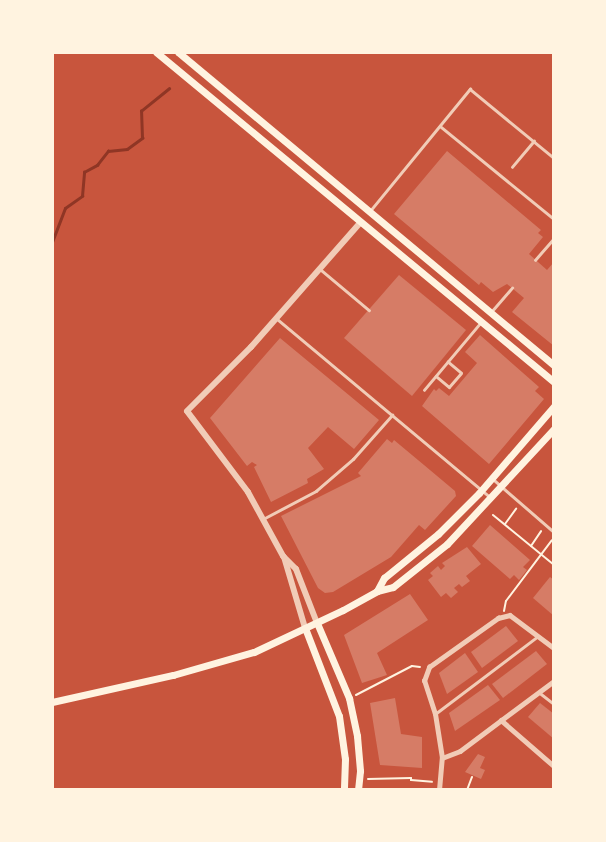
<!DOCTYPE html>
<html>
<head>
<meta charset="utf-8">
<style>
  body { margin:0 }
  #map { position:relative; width:606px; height:842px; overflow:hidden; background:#c8553d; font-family:"PT Sans",sans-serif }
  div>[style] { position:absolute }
  .stream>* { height:2.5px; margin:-1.25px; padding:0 1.25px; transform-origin:1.25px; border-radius:1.25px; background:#8f3625 }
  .building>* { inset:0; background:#d67c66 }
  .path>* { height:2px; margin:-1px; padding:0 1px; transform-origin:1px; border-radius:1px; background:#fff3e0 }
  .service>* { height:2.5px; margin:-1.25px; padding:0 1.25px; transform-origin:1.25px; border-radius:1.25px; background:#f1ccb7 }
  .minor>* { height:4.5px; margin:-2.25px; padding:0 2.25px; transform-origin:2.25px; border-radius:2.25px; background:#f1ccb7 }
  .tertiary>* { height:6px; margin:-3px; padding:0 3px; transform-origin:3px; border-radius:3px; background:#f1ccb7 }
  .secondary>* { height:7px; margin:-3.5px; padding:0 3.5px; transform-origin:3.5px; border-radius:3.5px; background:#fff3e0 }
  span { translate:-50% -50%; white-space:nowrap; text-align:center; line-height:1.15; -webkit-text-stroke:6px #fff3e0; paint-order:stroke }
  .frame { position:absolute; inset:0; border:54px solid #fff3e0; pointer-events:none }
</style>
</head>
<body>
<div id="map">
  <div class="stream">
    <div style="left:52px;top:242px;width:36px;rotate:-69deg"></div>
    <div style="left:65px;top:208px;width:21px;rotate:-35deg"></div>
    <div style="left:82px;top:196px;width:24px;rotate:-85deg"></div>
    <div style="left:84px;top:172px;width:15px;rotate:-28deg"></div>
    <div style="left:97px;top:165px;width:18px;rotate:-52deg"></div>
    <div style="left:108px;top:151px;width:19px;rotate:-6deg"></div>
    <div style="left:127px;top:149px;width:19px;rotate:-36deg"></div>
    <div style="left:142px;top:138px;width:27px;rotate:-92deg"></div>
    <div style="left:141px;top:111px;width:36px;rotate:-39deg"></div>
  </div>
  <div class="building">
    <div style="clip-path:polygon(447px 151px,541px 230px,538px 233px,543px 237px,529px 254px,547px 270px,554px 262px,554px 346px,512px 312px,524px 298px,507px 284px,493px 292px,481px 282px,479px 285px,394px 214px)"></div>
    <div style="clip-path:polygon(399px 275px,466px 330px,412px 396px,344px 338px)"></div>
    <div style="clip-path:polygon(480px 335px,539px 387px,535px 391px,544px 399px,489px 464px,422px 406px,434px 389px,436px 391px,439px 388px,449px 396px,477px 363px,465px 352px)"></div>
    <div style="clip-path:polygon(280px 338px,379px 420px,354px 449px,328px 427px,308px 448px,324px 469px,307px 479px,308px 483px,271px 502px,254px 467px,257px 465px,252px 462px,247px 466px,210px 418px)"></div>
    <div style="clip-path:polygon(387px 439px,392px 443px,394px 440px,424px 465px,455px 491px,456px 496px,425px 530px,419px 525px,391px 557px,333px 592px,325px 593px,318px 588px,281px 516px,361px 476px,358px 473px)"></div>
    <div style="clip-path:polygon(490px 525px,530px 560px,523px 567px,527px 570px,519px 580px,514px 575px,510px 579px,472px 546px)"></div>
    <div style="clip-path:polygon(467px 547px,481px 564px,466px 576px,470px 581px,462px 587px,459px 584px,454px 588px,458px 592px,451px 598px,446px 593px,441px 597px,428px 580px,433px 576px,430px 573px,438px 566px,441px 570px,445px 566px,442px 563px)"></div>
    <div style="clip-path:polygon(550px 577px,554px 580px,554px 616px,533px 598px)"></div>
    <div style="clip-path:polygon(410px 594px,428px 620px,377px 653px,387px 675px,362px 683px,344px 635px)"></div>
    <div style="clip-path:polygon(506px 626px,518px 641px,482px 668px,471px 652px)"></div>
    <div style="clip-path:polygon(536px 651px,547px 664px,503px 698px,492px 684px)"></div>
    <div style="clip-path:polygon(465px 653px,478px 672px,447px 694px,439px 673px)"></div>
    <div style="clip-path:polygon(488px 685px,500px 700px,455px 731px,449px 713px)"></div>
    <div style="clip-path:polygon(395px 698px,401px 734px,422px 737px,422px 768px,380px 765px,370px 703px)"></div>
    <div style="clip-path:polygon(540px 703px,554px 714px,554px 739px,528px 717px)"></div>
    <div style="clip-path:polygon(478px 754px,485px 757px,480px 768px,485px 770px,481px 779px,465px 772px)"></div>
  </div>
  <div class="path">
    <div style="left:493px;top:515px;width:79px;rotate:39.3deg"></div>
    <div style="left:505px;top:524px;width:19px;rotate:-54deg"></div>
    <div style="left:531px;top:546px;width:18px;rotate:-56deg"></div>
    <div style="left:504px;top:611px;width:10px;rotate:-79deg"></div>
    <div style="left:506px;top:601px;width:76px;rotate:-53deg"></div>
    <div style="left:356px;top:695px;width:63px;rotate:-27.4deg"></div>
    <div style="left:412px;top:666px;width:8px;rotate:7deg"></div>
    <div style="left:368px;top:779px;width:43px;rotate:-1.3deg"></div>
    <div style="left:411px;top:778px;width:2px;rotate:90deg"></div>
    <div style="left:411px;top:780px;width:21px;rotate:5deg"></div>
    <div style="left:467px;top:790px;width:14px;rotate:-69deg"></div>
    <div style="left:550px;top:790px;width:4px;rotate:-14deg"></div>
  </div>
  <div class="service">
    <div style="left:440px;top:126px;width:147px;rotate:39.2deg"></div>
    <div style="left:512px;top:167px;width:34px;rotate:-50deg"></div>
    <div style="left:370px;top:211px;width:158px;rotate:-50.7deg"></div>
    <div style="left:470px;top:89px;width:109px;rotate:39.4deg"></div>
    <div style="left:535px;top:260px;width:29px;rotate:-49deg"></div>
    <div style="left:320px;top:269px;width:64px;rotate:39.9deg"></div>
    <div style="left:491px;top:312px;width:32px;rotate:-49deg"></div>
    <div style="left:276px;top:318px;width:278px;rotate:39.9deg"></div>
    <div style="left:436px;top:376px;width:17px;rotate:40deg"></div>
    <div style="left:449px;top:387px;width:18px;rotate:-49deg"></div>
    <div style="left:461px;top:373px;width:17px;rotate:-140deg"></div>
    <div style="left:424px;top:390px;width:89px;rotate:-50deg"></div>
    <div style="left:493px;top:479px;width:81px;rotate:41deg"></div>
    <div style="left:263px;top:519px;width:60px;rotate:-27.8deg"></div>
    <div style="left:316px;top:491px;width:49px;rotate:-40.9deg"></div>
    <div style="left:353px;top:459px;width:59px;rotate:-48.4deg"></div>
    <div style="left:540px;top:693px;width:18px;rotate:38deg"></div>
    <div style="left:435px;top:714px;width:129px;rotate:-37.1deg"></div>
  </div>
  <div class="minor">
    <div style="left:501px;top:720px;width:70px;rotate:41deg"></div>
    <div style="left:442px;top:758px;width:19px;rotate:-21deg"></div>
    <div style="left:460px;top:751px;width:117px;rotate:-36.7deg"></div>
    <div style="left:439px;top:790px;width:32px;rotate:-85deg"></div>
    <div style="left:442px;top:758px;width:45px;rotate:-99deg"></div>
    <div style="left:435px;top:714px;width:35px;rotate:-108deg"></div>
    <div style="left:424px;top:681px;width:15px;rotate:-70deg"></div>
    <div style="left:429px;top:667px;width:85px;rotate:-35.4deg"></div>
    <div style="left:498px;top:618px;width:12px;rotate:-14deg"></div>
    <div style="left:510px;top:615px;width:55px;rotate:36.9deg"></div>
  </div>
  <div class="tertiary">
    <div style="left:284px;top:557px;width:74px;rotate:73.5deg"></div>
    <div style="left:317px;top:623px;width:58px;rotate:-111.3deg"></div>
    <div style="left:296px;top:569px;width:18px;rotate:-135deg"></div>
    <div style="left:283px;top:556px;width:73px;rotate:-118.7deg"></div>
    <div style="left:248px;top:492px;width:101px;rotate:-127deg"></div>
    <div style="left:187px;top:411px;width:91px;rotate:-45deg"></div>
    <div style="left:251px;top:347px;width:164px;rotate:-48.7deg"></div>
  </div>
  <div class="secondary">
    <div style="left:156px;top:52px;width:517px;rotate:39.66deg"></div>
    <div style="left:178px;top:52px;width:489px;rotate:39.8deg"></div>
    <div style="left:377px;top:591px;width:15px;rotate:-62deg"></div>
    <div style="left:384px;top:578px;width:70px;rotate:-39.2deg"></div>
    <div style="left:438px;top:534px;width:58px;rotate:-45deg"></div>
    <div style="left:479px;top:493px;width:115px;rotate:-49.2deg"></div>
    <div style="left:317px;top:623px;width:82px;rotate:66.9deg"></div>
    <div style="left:349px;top:698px;width:39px;rotate:78deg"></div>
    <div style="left:357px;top:736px;width:35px;rotate:85deg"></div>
    <div style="left:360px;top:771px;width:19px;rotate:96deg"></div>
    <div style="left:305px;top:628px;width:94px;rotate:68.9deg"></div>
    <div style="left:339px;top:716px;width:43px;rotate:82.1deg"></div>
    <div style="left:345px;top:759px;width:31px;rotate:92deg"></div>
    <div style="left:52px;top:702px;width:124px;rotate:-12.6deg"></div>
    <div style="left:173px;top:675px;width:84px;rotate:-15.9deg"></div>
    <div style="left:254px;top:652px;width:98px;rotate:-25.3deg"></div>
    <div style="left:343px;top:610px;width:39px;rotate:-29deg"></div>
    <div style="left:377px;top:591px;width:16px;rotate:-14deg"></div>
    <div style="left:393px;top:587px;width:69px;rotate:-38.5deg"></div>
    <div style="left:447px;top:544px;width:157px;rotate:-47.1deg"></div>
  </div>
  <div class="frame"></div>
</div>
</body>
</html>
